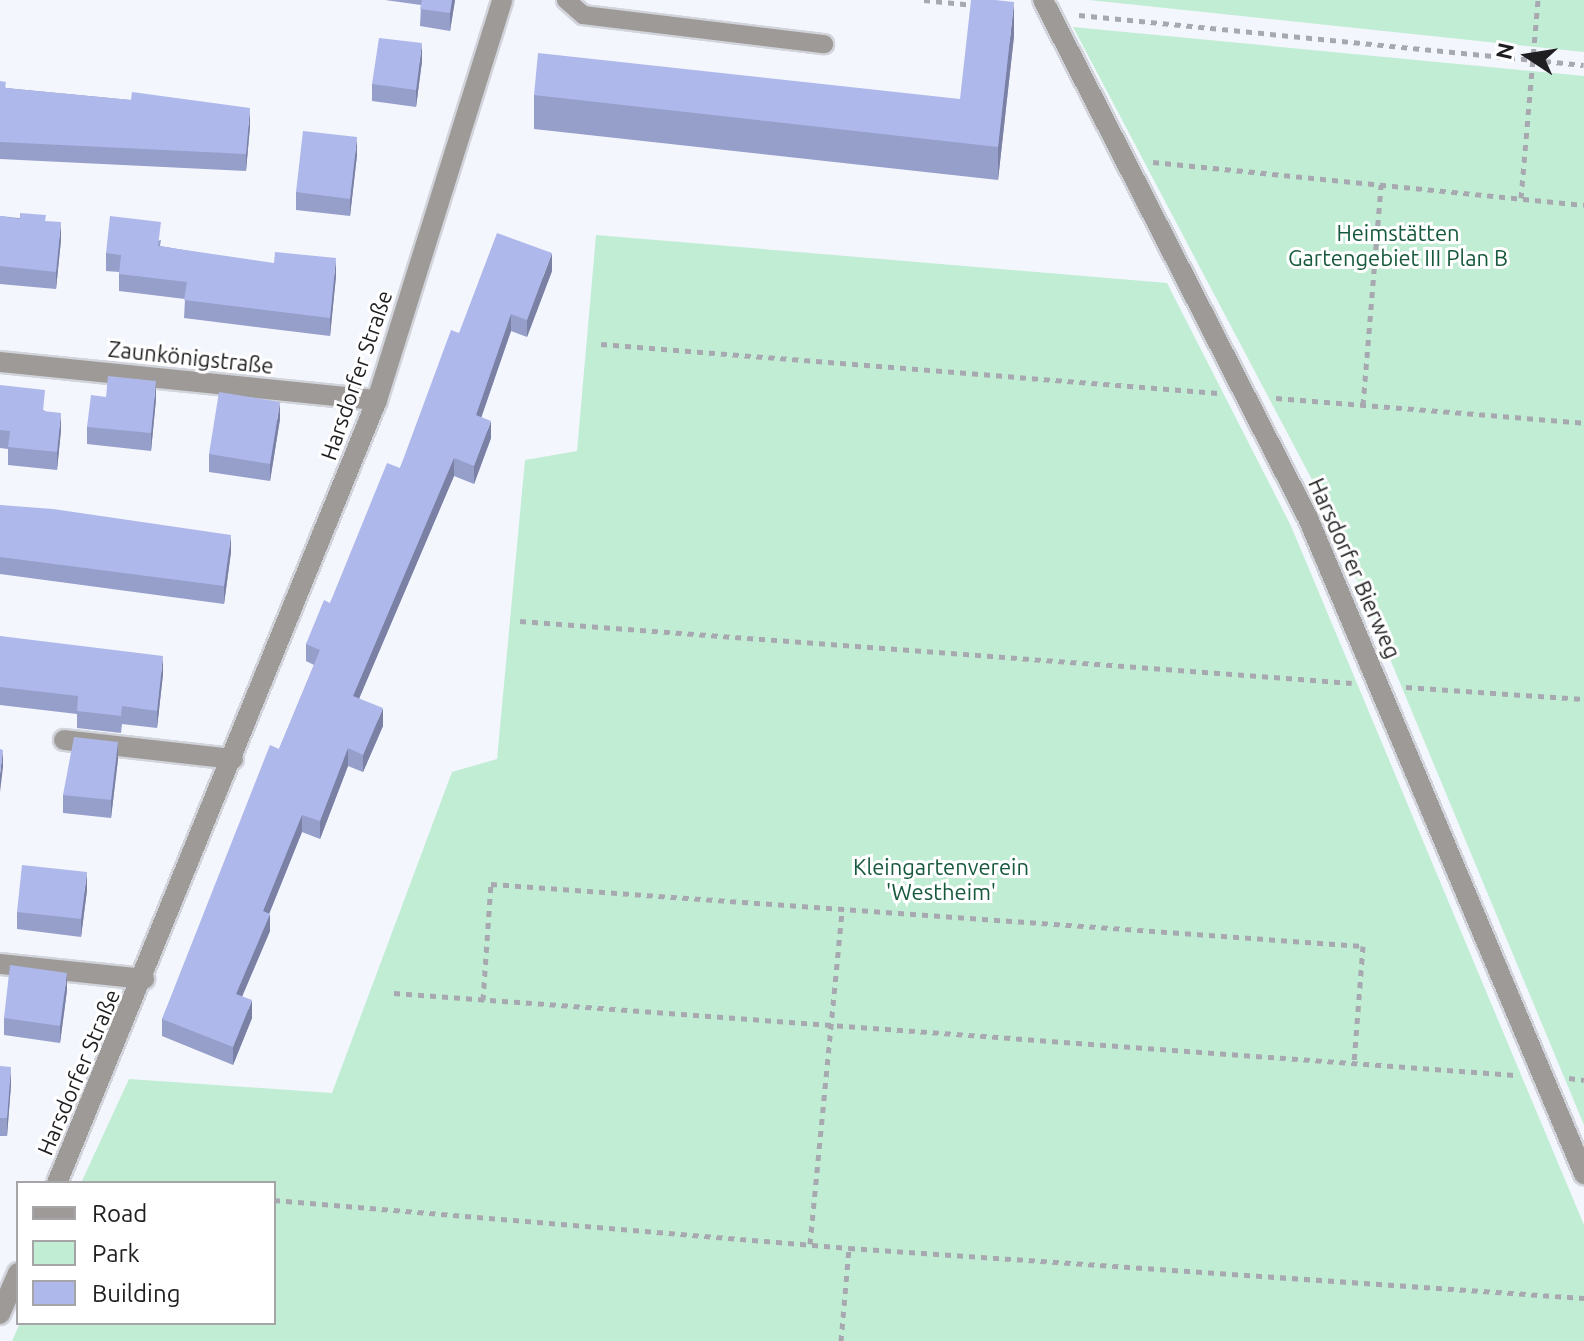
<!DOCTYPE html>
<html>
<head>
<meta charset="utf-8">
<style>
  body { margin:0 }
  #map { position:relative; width:1584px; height:1341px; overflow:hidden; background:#f4f6fe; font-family:Ubuntu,sans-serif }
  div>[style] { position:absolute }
  .green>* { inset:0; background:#c1edd4 }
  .path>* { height:5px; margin-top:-2.5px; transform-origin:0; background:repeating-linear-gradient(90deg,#a8a9b0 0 6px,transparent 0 12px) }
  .roads { filter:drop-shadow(2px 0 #d2d4db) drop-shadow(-2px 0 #d2d4db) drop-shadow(0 2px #d2d4db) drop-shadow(0 -2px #d2d4db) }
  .lane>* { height:18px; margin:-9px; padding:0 9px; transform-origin:9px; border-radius:9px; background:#9d9a97 }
  .street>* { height:20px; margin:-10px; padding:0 10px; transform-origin:10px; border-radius:10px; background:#9d9a97 }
  .wall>* { inset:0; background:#969eca }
  .shaded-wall>* { inset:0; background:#7a81a4 }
  .building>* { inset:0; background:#afb8eb }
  span { translate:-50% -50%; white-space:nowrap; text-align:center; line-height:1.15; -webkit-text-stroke:6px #fff; paint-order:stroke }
  .park-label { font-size:22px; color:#17593c }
  .street-label { font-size:22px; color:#1f1f22 }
  .legend { position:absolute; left:16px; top:1181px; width:260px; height:144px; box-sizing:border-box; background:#fff; border:2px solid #a5a5a7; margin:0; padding:10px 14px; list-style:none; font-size:24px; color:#1f1f22 }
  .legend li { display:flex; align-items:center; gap:16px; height:40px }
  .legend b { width:40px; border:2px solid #a5a5a7 }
  .north { position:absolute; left:1488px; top:16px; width:80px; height:80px; -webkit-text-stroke:6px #fff; paint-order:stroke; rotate:282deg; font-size:22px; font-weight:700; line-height:32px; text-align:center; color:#1f1f22 }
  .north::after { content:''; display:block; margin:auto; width:28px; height:36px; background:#1f1f22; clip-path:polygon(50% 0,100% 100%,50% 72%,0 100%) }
</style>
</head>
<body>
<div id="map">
  <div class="green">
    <div style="clip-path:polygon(1089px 0,1584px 0,1584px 52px)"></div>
    <div style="clip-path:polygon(1073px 27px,1584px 76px,1584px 1125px,1328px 510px)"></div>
    <div style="clip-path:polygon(596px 235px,1167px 283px,1291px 526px,1584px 1225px,1584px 1341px,12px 1341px,20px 1323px,274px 1323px,274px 1183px,81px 1183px,129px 1079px,332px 1093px,452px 772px,497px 759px,525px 460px,577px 451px)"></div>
  </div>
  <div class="path">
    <div style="left:924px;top:0;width:50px;rotate:5.7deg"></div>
    <div style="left:1079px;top:15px;width:507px;rotate:5.65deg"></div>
    <div style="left:1153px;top:162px;width:433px;rotate:5.7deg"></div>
    <div style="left:1521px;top:198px;width:199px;rotate:-85.1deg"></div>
    <div style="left:601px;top:344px;width:619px;rotate:4.54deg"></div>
    <div style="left:1276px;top:398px;width:309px;rotate:4.6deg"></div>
    <div style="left:1363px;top:405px;width:221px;rotate:-85.3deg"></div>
    <div style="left:520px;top:621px;width:834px;rotate:4.26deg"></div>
    <div style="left:1406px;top:687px;width:178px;rotate:3.9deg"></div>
    <div style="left:394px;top:993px;width:1124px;rotate:4.18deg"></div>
    <div style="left:483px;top:1000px;width:116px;rotate:-86.1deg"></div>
    <div style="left:491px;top:884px;width:874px;rotate:4.07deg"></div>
    <div style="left:1363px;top:946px;width:117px;rotate:94.4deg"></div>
    <div style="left:1569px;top:1078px;width:15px;rotate:8deg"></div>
    <div style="left:274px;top:1200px;width:577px;rotate:4.77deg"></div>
    <div style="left:849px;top:1248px;width:737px;rotate:3.89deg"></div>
    <div style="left:810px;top:1244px;width:337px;rotate:-84.5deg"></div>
    <div style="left:841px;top:1341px;width:93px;rotate:-85.1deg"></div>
  </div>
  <div class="roads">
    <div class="lane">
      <div style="left:566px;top:0;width:23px;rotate:41deg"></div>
      <div style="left:583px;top:15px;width:243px;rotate:6.9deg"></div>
    </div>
    <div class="street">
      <div style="left:1043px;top:0;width:582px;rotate:62.91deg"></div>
      <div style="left:1308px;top:518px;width:712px;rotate:67.18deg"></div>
      <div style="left:0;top:362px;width:379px;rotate:5.8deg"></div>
      <div style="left:64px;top:740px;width:170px;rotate:6.4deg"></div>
      <div style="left:0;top:964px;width:145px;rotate:5.9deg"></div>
      <div style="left:57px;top:1183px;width:846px;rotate:-67.77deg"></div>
      <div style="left:377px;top:400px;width:419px;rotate:-72.6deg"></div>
      <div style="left:0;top:1314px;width:45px;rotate:-66.3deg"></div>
    </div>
  </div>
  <div class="wall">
    <div style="clip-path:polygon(385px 0,455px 0,450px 31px,420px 26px,421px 5px)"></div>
    <div style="clip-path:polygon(1014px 36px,998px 180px,534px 129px,534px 95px,960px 99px)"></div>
    <div style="clip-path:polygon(422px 61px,416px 107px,372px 101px,372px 84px)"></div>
    <div style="clip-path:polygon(0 81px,6px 88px,131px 100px,250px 126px,246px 171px,0 159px)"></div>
    <div style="clip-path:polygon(357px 155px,350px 216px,296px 210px,296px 192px)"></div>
    <div style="clip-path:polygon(0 216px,46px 221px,61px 240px,56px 289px,0 284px)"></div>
    <div style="clip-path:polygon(161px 240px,160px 246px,336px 276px,330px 336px,184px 318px,185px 299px,119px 291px,119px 272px,106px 271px,106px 253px)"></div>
    <div style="clip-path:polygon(552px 271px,527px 337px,511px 331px,481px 417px,491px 438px,474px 484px,454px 476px,359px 698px,383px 726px,363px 772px,348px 766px,320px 839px,302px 832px,269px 914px,270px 931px,242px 996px,252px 1018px,233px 1065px,162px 1036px,162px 1019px,279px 749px,314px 665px,306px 661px,306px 644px,330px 603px,400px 468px,459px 333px)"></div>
    <div style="clip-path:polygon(0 385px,45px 411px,61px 430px,57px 470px,8px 465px,8px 449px,0 448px)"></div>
    <div style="clip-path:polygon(106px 397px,156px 399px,151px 451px,87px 444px,87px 427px)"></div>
    <div style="clip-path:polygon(280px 419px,270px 481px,209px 472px,209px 454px)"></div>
    <div style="clip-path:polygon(0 505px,231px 552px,224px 604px,0 574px)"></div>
    <div style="clip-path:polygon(0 636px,163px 674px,157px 728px,122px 724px,121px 733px,77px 728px,77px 714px,0 705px)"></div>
    <div style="clip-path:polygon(118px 759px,111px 818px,63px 813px,63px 795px)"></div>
    <div style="clip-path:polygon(87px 890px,81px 937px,17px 929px,17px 912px)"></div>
    <div style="clip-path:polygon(67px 990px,60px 1043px,4px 1035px,4px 1018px)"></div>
    <div style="clip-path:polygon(0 1066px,11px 1085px,7px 1136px,0 1136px)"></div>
  </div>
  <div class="shaded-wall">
    <div style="clip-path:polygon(452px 0,455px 0,450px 31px,450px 13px)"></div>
    <div style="clip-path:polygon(1014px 2px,1014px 36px,998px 180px,998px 147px)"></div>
    <div style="clip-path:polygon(422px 43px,422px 61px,416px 107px,416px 90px)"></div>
    <div style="clip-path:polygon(250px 108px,250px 126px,246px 171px,246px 154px)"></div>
    <div style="clip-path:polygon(357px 137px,357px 155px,350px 216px,350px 199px)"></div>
    <div style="clip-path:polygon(61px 222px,61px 240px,56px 289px,56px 272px)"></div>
    <div style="clip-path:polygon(552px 253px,552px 271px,527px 337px,527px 320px)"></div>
    <div style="clip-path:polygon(336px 258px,336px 276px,330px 336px,330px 318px)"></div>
    <div style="clip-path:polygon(511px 314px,511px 331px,476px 433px,476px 415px)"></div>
    <div style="clip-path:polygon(156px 381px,156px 399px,151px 451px,151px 433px)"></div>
    <div style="clip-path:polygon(280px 402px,280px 419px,270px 481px,270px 464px)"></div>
    <div style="clip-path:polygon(61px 413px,61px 430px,57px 470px,57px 452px)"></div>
    <div style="clip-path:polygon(491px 421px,491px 438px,474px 484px,474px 466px)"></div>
    <div style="clip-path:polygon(454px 458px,454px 476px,353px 713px,353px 696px)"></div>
    <div style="clip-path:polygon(231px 535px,231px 552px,224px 604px,224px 586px)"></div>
    <div style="clip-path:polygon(163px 656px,163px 674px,157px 728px,157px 711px)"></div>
    <div style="clip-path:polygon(383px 708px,383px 726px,363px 772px,363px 755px)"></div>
    <div style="clip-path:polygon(118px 742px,118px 759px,111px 818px,111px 800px)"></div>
    <div style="clip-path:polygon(348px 748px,348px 766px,320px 839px,320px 821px)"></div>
    <div style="clip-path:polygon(3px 750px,3px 767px,0 792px,0 774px)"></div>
    <div style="clip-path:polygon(302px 815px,302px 832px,263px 929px,263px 911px)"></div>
    <div style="clip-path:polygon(87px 872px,87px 890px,81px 937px,81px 919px)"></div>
    <div style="clip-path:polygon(270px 914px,270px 931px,236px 1011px,236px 994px)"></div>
    <div style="clip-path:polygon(67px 973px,67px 990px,60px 1043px,60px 1026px)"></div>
    <div style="clip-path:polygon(252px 1000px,252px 1018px,233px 1065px,233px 1047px)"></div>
    <div style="clip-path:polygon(11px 1067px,11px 1085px,7px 1136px,7px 1118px)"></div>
  </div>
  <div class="building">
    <div style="clip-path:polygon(422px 0,452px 0,450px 13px,420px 9px)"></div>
    <div style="clip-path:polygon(971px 0,995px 0,1014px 2px,998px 147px,534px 95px,538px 53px,960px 99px)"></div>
    <div style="clip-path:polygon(379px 38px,422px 43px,416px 90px,372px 84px)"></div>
    <div style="clip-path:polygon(0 81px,6px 82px,5px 88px,131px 100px,132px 92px,250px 108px,246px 154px,0 142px)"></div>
    <div style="clip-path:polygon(303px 131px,357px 137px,350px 199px,296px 192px)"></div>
    <div style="clip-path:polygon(20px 213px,46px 215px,45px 221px,61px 222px,56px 272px,0 266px,0 216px,20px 219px)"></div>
    <div style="clip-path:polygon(110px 216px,161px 222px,158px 246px,274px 263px,275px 252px,336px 258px,330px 318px,184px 300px,187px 282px,119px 274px,121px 255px,106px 253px)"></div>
    <div style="clip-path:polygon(497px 233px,552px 253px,527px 320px,511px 314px,476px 415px,491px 421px,474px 466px,454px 458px,353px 696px,383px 708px,363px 755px,348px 748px,320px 821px,302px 815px,263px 911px,270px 914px,236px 994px,252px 1000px,233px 1047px,162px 1019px,270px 745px,279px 749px,320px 650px,306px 644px,324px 600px,330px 603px,387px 463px,400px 468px,451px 330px,459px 333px)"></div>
    <div style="clip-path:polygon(108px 376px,156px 381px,151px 433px,87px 427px,91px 395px,106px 397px)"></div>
    <div style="clip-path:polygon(0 385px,45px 390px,43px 411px,61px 413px,57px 452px,8px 447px,10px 431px,0 430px)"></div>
    <div style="clip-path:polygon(219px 392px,280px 402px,270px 464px,209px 454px)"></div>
    <div style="clip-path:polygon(0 505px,53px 509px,231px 535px,224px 586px,0 557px)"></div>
    <div style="clip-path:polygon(0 636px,163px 656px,157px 711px,122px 706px,121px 716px,77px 711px,78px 696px,0 687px)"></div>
    <div style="clip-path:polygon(74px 737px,118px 742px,111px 800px,63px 795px)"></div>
    <div style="clip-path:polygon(0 749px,3px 750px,0 774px)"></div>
    <div style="clip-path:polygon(22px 865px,87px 872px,81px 919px,17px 912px)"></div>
    <div style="clip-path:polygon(10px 965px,67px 973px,60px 1026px,4px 1018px)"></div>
    <div style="clip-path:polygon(0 1066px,11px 1067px,7px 1118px,0 1118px)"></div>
  </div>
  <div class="park-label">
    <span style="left:1398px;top:245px">Heimstätten<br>Gartengebiet III Plan B</span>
    <span style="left:941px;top:879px">Kleingartenverein<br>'Westheim'</span>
  </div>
  <div class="street-label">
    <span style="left:191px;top:357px;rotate:6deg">Zaunkönigstraße</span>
    <span style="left:356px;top:375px;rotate:-71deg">Harsdorfer Straße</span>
    <span style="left:1355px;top:568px;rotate:66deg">Harsdorfer Bierweg</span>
    <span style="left:78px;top:1072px;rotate:-67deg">Harsdorfer Straße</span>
  </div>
  <ul class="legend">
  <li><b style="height:10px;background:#9d9a97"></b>Road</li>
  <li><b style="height:22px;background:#c1edd4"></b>Park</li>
  <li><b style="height:22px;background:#afb8eb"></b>Building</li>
  </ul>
  <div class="north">N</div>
</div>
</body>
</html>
